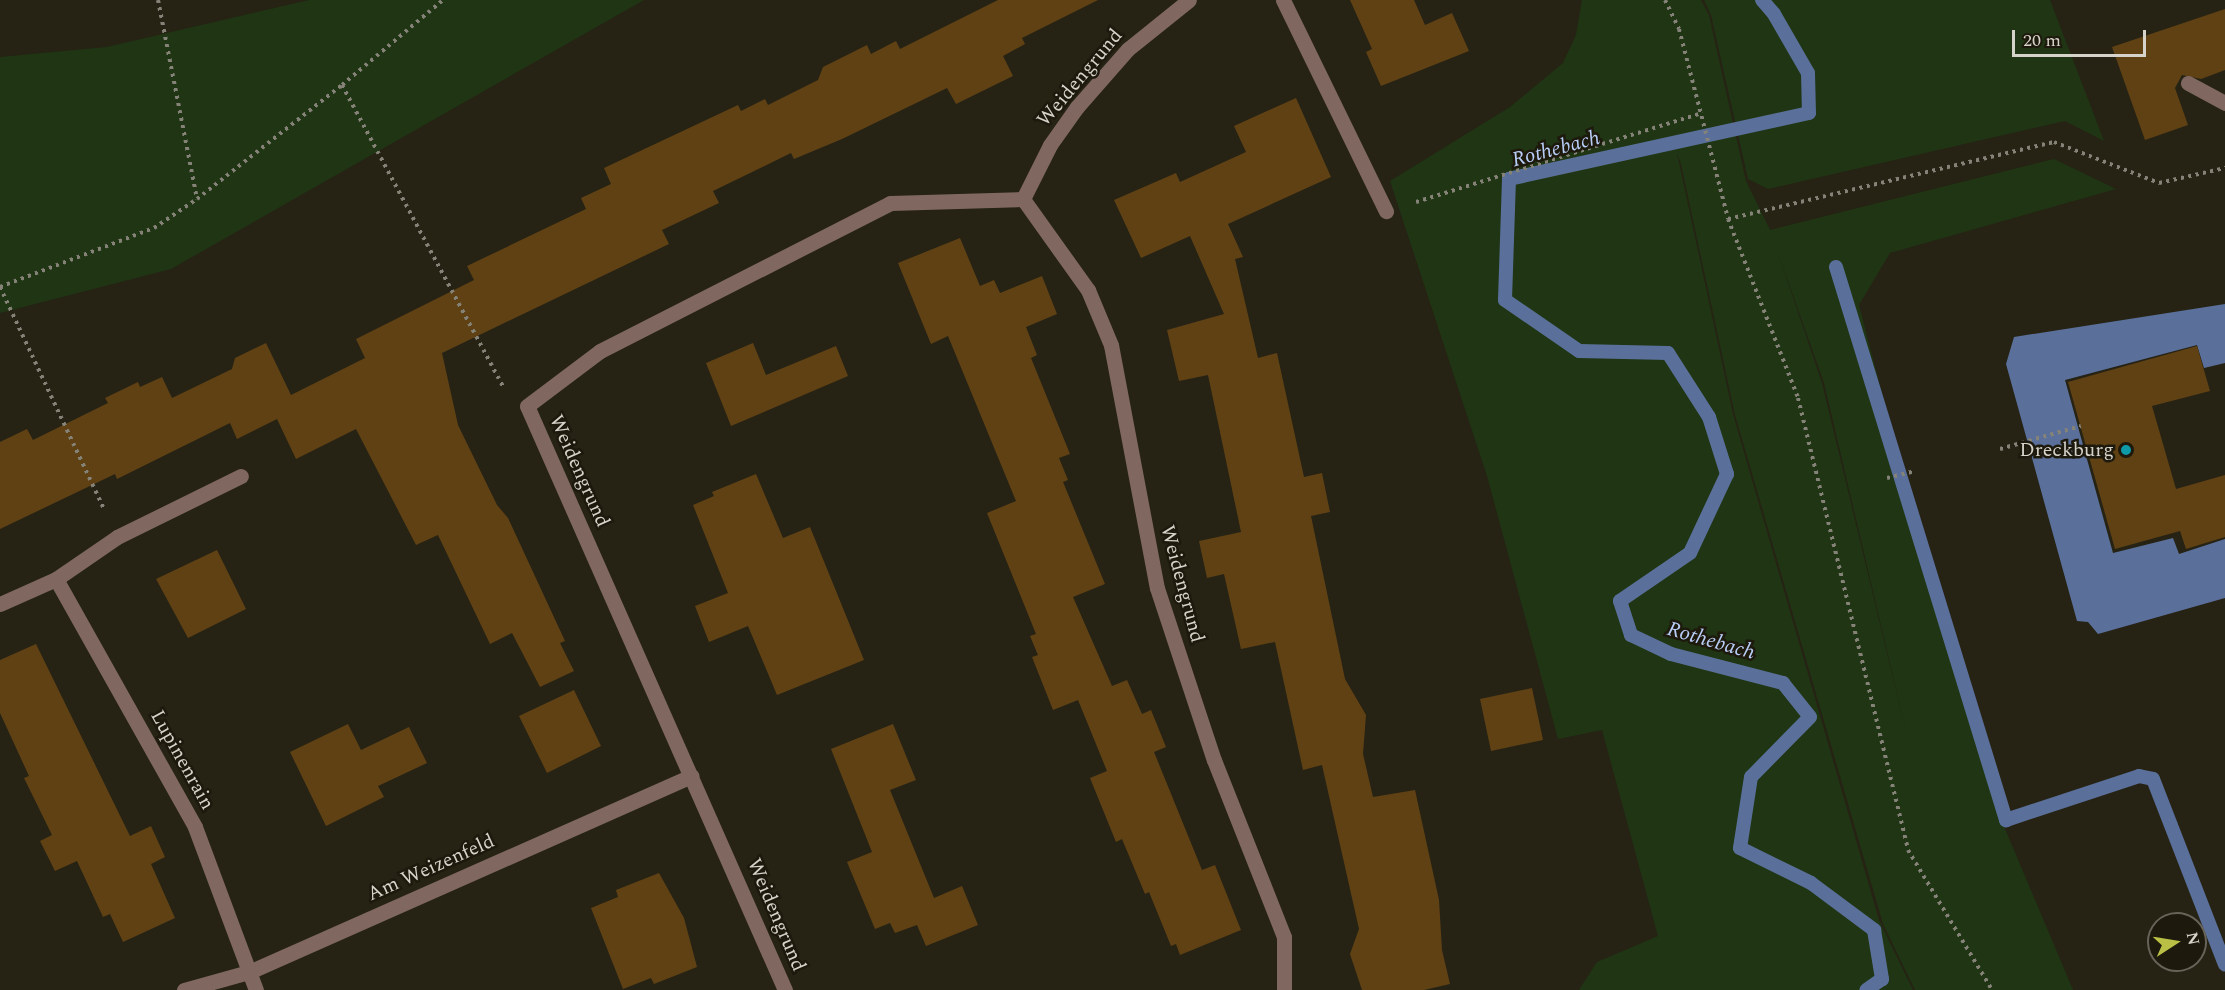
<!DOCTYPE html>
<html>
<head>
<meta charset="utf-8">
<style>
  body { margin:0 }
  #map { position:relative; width:2225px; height:990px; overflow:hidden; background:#262315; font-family:Spectral,serif }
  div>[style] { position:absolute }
  .green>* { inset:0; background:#1f3513 }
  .water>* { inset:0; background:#5a709b }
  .stream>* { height:14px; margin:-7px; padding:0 7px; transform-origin:7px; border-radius:7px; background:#5a709b }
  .building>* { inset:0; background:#604114 }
  .path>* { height:4px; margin-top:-2px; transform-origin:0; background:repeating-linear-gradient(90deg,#858277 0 3px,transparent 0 7.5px) }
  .minor>* { height:15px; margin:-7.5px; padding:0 7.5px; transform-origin:7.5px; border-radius:7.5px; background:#806861 }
  .dots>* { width:16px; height:16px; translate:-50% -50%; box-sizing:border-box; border:3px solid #1d190c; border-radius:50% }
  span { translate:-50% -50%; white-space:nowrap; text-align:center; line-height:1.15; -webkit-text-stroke:5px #1d190c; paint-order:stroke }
  .street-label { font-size:20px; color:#d6d3cb }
  .poi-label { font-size:20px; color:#d6d3cb }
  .right { translate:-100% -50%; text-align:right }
  .water-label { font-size:21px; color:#b9cef7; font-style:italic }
  .north { position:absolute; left:2147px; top:912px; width:60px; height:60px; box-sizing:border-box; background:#1d190c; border:2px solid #676358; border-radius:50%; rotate:78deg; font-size:16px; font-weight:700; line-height:24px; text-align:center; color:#d6d3cb }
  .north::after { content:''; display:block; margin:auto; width:21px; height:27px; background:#bac045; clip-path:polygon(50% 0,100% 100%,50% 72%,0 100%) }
  .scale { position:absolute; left:2012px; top:30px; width:134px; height:27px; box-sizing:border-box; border:3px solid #d6d3cb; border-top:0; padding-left:8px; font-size:18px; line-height:21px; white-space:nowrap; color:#d6d3cb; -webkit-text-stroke:4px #1d190c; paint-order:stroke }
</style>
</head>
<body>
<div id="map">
  <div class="green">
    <div style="clip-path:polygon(309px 0,644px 0,171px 269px,0 313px,0 57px,107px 47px)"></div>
    <div style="clip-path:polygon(evenodd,1582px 0,1701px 0,1709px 15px,1746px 181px,1770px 230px,2054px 159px,2116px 189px,1890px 253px,1859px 305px,1958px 686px,2000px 817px,2073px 990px,1915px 990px,1883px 924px,1735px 415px,1681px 164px,1677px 153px,1733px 414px,1879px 920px,1913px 990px,1579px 990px,1597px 962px,1658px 936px,1602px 730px,1558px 739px,1487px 476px,1390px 181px,1510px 107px,1563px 63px,1576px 35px,1582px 0,1778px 253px,1824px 383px,1908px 740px,1822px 383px,1778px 253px)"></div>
    <div style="clip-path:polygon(1704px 0,2050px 0,2104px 141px,2065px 121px,1768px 189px,1748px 179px,1711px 15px)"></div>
  </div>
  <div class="water">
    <div style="clip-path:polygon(2225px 304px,2225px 363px,2204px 368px,2197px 345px,2065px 380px,2113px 553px,2173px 538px,2179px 554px,2225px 539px,2225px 598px,2098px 634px,2088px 622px,2077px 621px,2006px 364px,2014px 337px)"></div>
  </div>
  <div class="stream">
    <div style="left:1762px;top:0;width:18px;rotate:49deg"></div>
    <div style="left:1774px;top:14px;width:68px;rotate:60deg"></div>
    <div style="left:1808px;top:73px;width:40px;rotate:88.6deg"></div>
    <div style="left:1809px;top:113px;width:307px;rotate:167.6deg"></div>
    <div style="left:1509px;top:179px;width:121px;rotate:91.9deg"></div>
    <div style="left:1505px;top:300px;width:90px;rotate:34.6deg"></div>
    <div style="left:1579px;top:351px;width:89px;rotate:1.3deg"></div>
    <div style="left:1668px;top:353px;width:76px;rotate:57.4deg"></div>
    <div style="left:1709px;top:417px;width:60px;rotate:72.5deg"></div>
    <div style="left:1727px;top:474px;width:87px;rotate:115.1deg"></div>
    <div style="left:1690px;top:553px;width:85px;rotate:145.6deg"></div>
    <div style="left:1620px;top:601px;width:36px;rotate:72deg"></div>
    <div style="left:1631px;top:635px;width:44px;rotate:25.4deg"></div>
    <div style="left:1671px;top:654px;width:116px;rotate:14.5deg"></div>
    <div style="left:1783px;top:683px;width:43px;rotate:51.5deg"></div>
    <div style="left:1810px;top:717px;width:84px;rotate:134.5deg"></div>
    <div style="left:1751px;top:777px;width:72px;rotate:98.8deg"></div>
    <div style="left:1740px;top:848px;width:79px;rotate:26.2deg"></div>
    <div style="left:1811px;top:883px;width:79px;rotate:36.7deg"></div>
    <div style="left:1874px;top:930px;width:50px;rotate:80.7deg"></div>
    <div style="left:1882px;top:979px;width:19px;rotate:145deg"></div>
    <div style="left:1836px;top:267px;width:579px;rotate:72.91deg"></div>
    <div style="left:2006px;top:820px;width:140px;rotate:-18.3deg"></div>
    <div style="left:2139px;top:776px;width:14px;rotate:12deg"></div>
    <div style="left:2153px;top:779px;width:199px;rotate:68.8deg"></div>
  </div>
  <div class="building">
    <div style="clip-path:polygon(998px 0,1098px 0,1022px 38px,1025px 44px,1003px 56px,1013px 76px,956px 104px,947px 88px,842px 139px,794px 159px,791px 153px,713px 191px,719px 203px,662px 230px,669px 244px,442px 353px,458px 425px,497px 505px,508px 518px,565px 641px,560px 643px,574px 671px,540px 687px,512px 633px,490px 644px,438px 535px,416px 545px,356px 429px,296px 459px,277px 419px,237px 439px,230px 423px,117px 479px,115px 474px,0 529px,0 442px,27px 429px,33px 440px,108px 403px,105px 398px,138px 382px,140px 387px,162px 377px,172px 398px,232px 369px,235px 358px,266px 343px,291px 395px,365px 358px,356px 339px,474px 280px,467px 266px,586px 209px,581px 198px,611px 184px,604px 168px,738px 105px,741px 111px,765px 99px,768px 105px,818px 80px,823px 67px,867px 45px,871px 54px,896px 41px,900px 49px)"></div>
    <div style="clip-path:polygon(1350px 0,1414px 0,1425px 25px,1452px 13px,1469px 51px,1381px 86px,1366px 52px,1372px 49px)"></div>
    <div style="clip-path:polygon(2225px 9px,2225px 70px,2201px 79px,2182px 75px,2175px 88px,2188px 125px,2145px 140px,2112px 47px)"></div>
    <div style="clip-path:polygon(1296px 98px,1331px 177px,1228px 224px,1243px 257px,1235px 259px,1258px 358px,1277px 353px,1304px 477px,1322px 473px,1330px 512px,1311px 516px,1345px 679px,1366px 715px,1363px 754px,1373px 797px,1415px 790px,1439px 900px,1442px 950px,1450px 984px,1424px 990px,1362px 990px,1350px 954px,1359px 929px,1322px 765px,1303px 770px,1275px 642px,1241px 649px,1224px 574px,1207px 578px,1199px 541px,1241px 532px,1208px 375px,1179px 381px,1167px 330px,1224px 314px,1190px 236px,1141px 258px,1114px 200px,1176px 173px,1180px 182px,1246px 152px,1234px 126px)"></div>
    <div style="clip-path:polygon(960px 238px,980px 286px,994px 280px,1000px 293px,1042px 276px,1057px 314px,1026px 327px,1037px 355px,1031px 358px,1070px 454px,1059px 458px,1068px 480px,1063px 482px,1105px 584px,1073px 597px,1112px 686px,1127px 680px,1142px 714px,1151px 710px,1166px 747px,1154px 752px,1202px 870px,1215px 865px,1241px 930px,1180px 955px,1176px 944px,1171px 946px,1149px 892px,1145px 894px,1122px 839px,1116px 842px,1090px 778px,1107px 771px,1078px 700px,1053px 710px,1032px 657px,1038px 655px,1030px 636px,1036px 634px,987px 513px,1016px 501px,948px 336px,931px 344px,898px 263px)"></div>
    <div style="clip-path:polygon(753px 343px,766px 375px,836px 346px,848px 376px,731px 426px,706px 363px)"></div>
    <div style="clip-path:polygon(2197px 346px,2210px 391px,2152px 406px,2176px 489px,2225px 475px,2225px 537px,2186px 549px,2180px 531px,2115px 549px,2068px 382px)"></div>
    <div style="clip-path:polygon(756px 474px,783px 538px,810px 527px,864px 660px,777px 695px,748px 626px,709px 642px,695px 606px,728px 593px,693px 505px,714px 496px,712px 492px)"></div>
    <div style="clip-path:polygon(217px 550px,246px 609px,188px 638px,156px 579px)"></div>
    <div style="clip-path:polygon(36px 644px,130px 836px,151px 826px,165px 857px,151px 864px,175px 918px,123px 942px,110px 914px,103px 917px,77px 861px,55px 871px,40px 841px,52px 835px,24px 778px,29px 776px,0 713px,0 660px)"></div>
    <div style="clip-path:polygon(1532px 688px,1543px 740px,1491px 751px,1480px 699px)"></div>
    <div style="clip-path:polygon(574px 690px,601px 746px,547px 773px,519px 716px)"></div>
    <div style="clip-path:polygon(348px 724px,361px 750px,409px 727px,427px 763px,378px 786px,384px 797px,326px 826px,290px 752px)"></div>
    <div style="clip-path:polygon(893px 724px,916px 780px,890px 790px,934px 898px,962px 886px,978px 925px,926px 946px,917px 925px,895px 933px,890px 923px,875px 929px,847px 862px,872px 852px,831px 749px)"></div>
    <div style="clip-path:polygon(659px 873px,684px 918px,697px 967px,654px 984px,651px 978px,623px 989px,591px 908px,618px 897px,616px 890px)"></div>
  </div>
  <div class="path">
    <div style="left:158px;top:0;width:203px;rotate:78.9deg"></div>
    <div style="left:1665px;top:0;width:32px;rotate:64deg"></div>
    <div style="left:1679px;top:29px;width:196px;rotate:75.5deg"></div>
    <div style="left:1728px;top:219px;width:192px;rotate:68.6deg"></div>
    <div style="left:1798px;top:398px;width:465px;rotate:76.3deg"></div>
    <div style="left:1908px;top:850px;width:163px;rotate:59deg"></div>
    <div style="left:342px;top:85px;width:341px;rotate:61.9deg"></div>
    <div style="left:1416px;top:202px;width:300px;rotate:-17.3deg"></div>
    <div style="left:1728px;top:219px;width:335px;rotate:-13.3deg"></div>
    <div style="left:2054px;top:142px;width:113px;rotate:21.3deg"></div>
    <div style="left:2159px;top:183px;width:68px;rotate:-12.8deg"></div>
    <div style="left:0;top:287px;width:165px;rotate:-21deg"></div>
    <div style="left:154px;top:228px;width:52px;rotate:-34deg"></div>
    <div style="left:197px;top:199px;width:184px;rotate:-38.2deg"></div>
    <div style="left:342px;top:85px;width:132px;rotate:-40.1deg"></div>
    <div style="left:0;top:287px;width:245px;rotate:64.9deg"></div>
    <div style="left:2000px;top:449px;width:84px;rotate:-15.9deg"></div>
    <div style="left:1887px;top:478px;width:29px;rotate:-14deg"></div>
  </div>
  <div class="minor">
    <div style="left:1283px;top:0;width:235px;rotate:64deg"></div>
    <div style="left:2188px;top:83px;width:42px;rotate:28.4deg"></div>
    <div style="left:1023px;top:199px;width:60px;rotate:-63.4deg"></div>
    <div style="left:1050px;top:145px;width:47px;rotate:-54.6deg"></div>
    <div style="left:1077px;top:107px;width:77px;rotate:-48.7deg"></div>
    <div style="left:1128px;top:49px;width:78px;rotate:-38.8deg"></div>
    <div style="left:56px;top:579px;width:284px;rotate:60.7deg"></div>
    <div style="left:195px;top:827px;width:174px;rotate:69.5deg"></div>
    <div style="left:0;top:604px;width:61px;rotate:-24.1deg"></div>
    <div style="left:56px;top:579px;width:74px;rotate:-34.5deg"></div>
    <div style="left:117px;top:537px;width:138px;rotate:-26.2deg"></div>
    <div style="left:184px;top:990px;width:67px;rotate:-15.5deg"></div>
    <div style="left:249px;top:972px;width:484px;rotate:-23.9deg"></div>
    <div style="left:785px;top:990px;width:638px;rotate:-113.83deg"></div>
    <div style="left:527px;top:406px;width:91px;rotate:-37deg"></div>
    <div style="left:600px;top:351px;width:326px;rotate:-27deg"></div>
    <div style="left:890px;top:203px;width:133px;rotate:-1.7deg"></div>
    <div style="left:1023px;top:199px;width:112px;rotate:54.5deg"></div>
    <div style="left:1088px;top:290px;width:60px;rotate:67.3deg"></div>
    <div style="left:1111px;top:345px;width:247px;rotate:79.3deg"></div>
    <div style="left:1157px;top:588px;width:181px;rotate:71.7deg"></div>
    <div style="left:1214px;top:760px;width:190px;rotate:68.4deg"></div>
    <div style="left:1284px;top:937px;width:53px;rotate:90deg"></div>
  </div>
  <div class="dots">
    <div style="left:2126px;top:450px;background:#0f9aa8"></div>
  </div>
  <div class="street-label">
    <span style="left:1080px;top:78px;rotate:-50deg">Weidengrund</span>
    <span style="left:579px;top:471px;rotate:66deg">Weidengrund</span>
    <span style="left:1182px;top:584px;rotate:75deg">Weidengrund</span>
    <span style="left:182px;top:760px;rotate:61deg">Lupinenrain</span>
    <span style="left:431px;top:868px;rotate:-24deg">Am Weizenfeld</span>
    <span style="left:776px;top:915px;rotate:67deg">Weidengrund</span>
  </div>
  <div class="poi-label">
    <span class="right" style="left:2114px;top:450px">Dreckburg</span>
  </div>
  <div class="water-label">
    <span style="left:1556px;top:149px;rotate:-15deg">Rothebach</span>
    <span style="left:1711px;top:641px;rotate:16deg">Rothebach</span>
  </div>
  <div class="north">N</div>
  <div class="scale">20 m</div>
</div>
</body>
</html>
